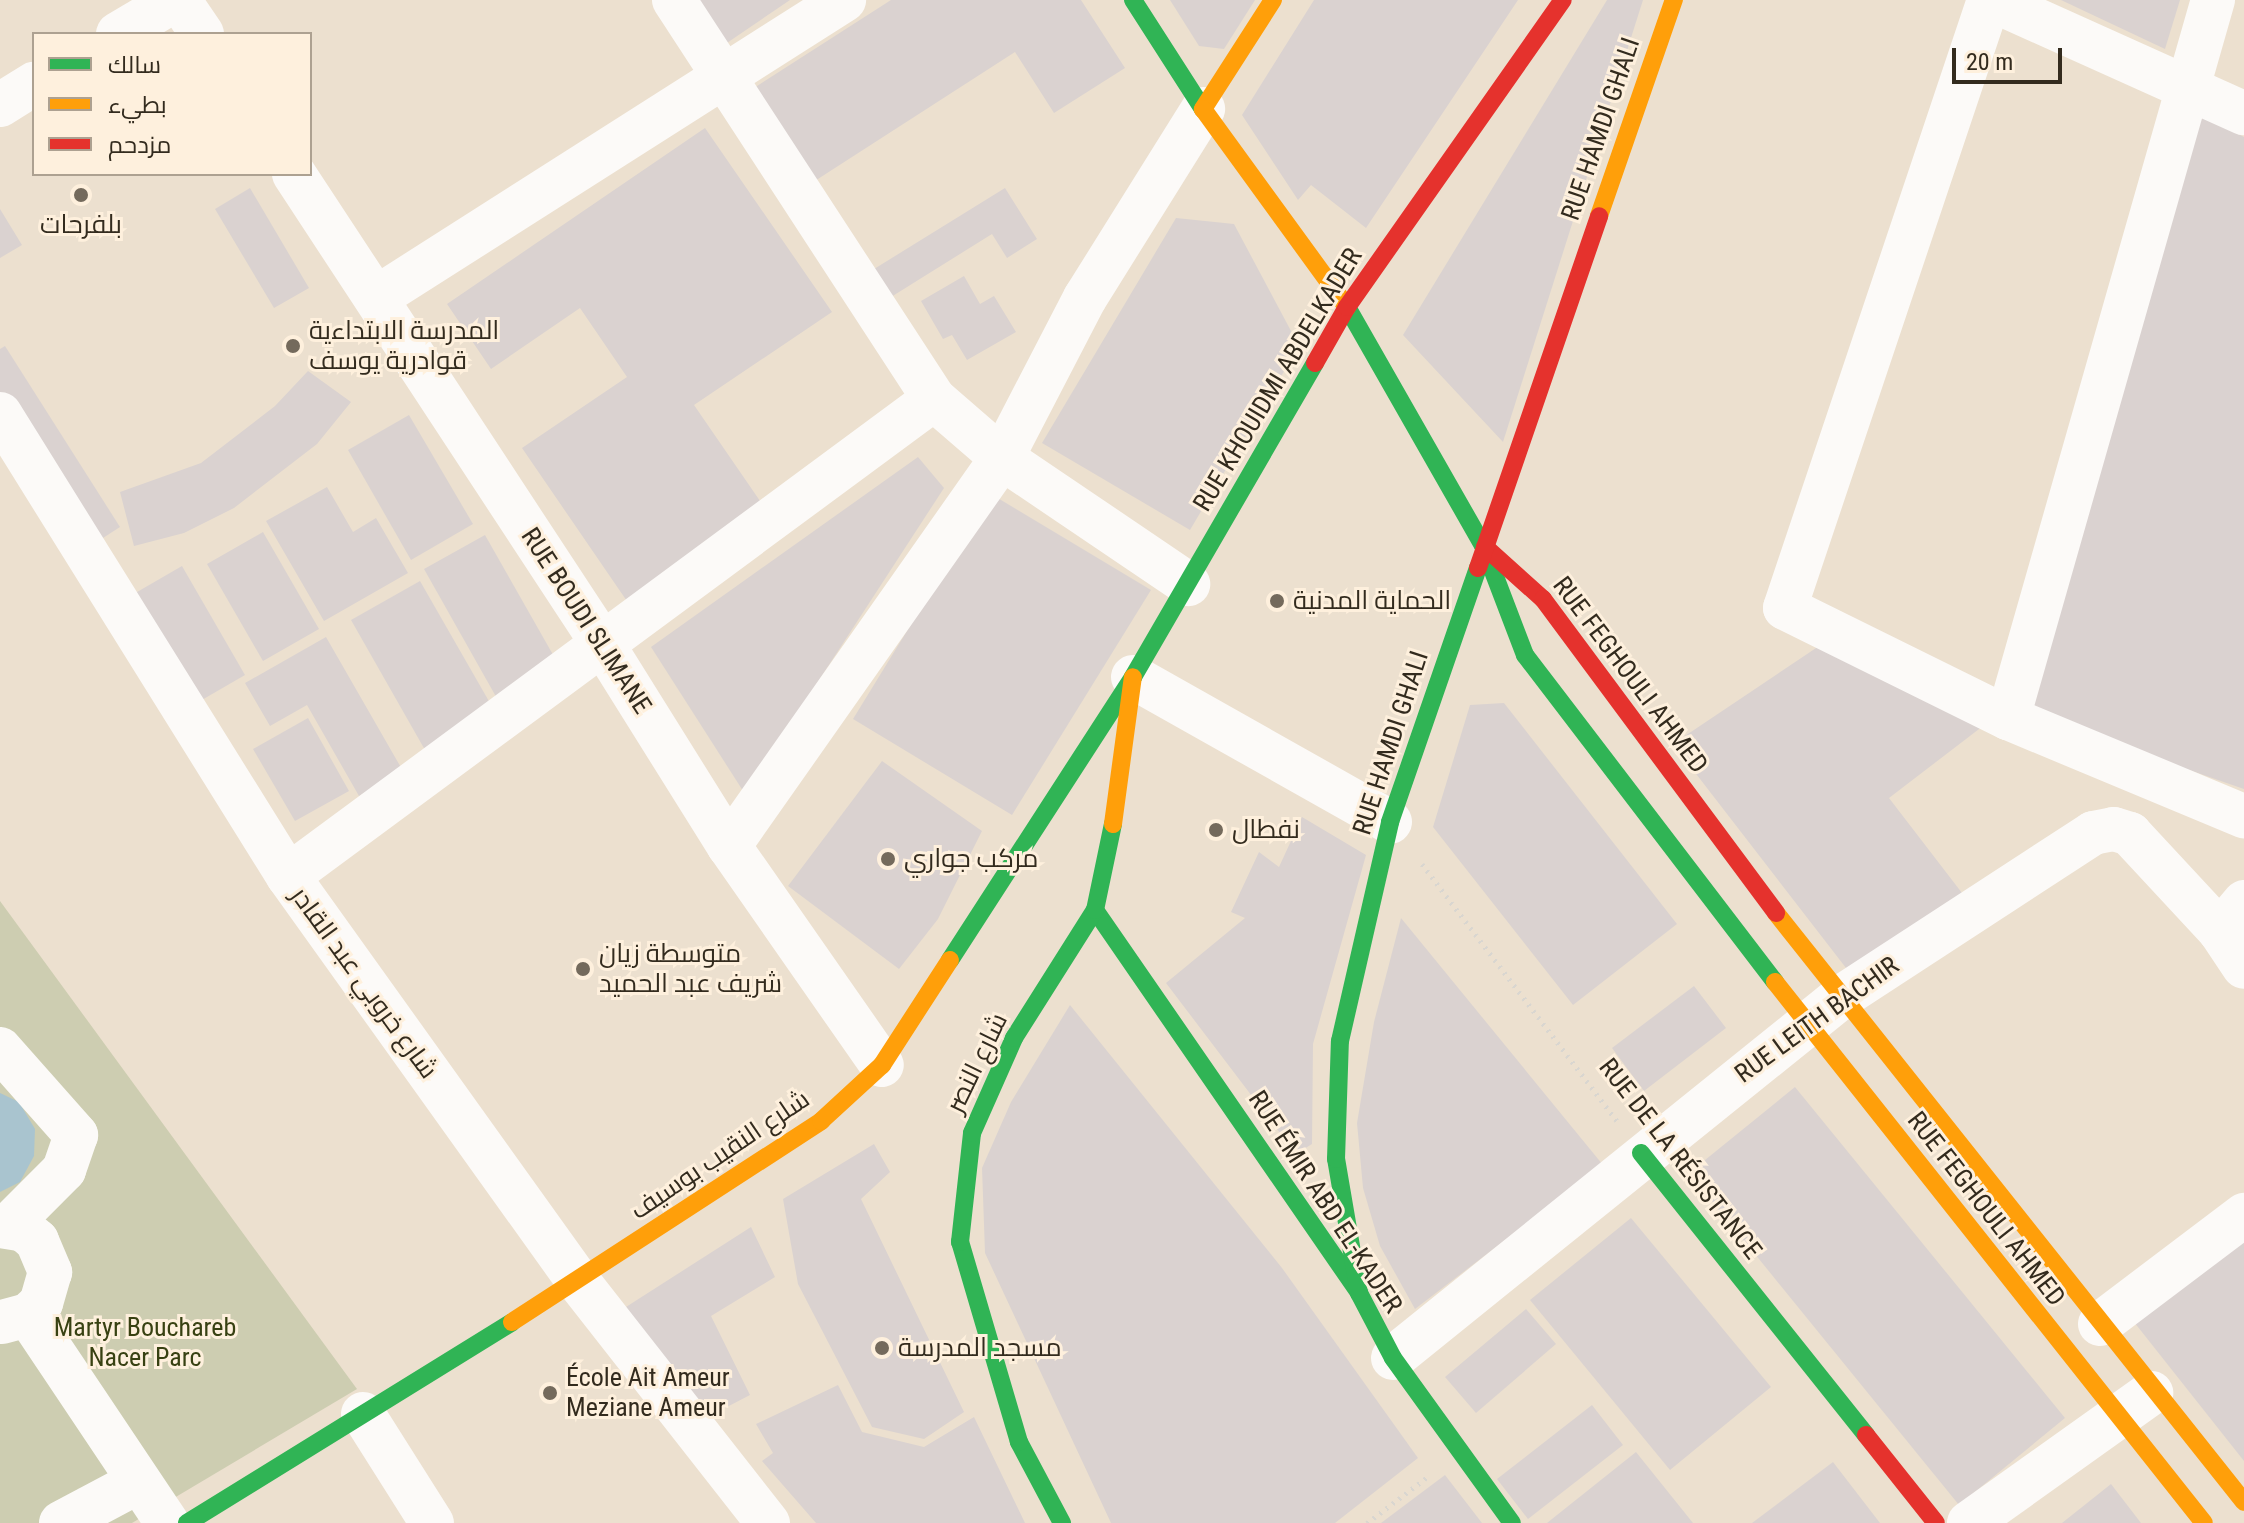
<!DOCTYPE html>
<html>
<head>
<meta charset="utf-8">
<style>
  body { margin:0 }
  #map { position:relative; width:2244px; height:1523px; overflow:hidden; background:#ece0cf; font-family:"Roboto Condensed",Cairo,sans-serif }
  div>[style] { position:absolute }
  .green>* { inset:0; background:#cdcdb1 }
  .water>* { inset:0; background:#a9c4cf }
  .building>* { inset:0; background:#dad2d0 }
  .path>* { height:5px; margin-top:-2.5px; transform-origin:0; background:repeating-linear-gradient(90deg,#d9d6d0 0 2px,transparent 0 8px) }
  .street>* { height:44px; margin:-22px; padding:0 22px; transform-origin:22px; border-radius:22px; background:#fcfaf8 }
  .fast>* { height:18px; margin:-9px; padding:0 9px; transform-origin:9px; border-radius:9px; background:#30b455 }
  .slow>* { height:18px; margin:-9px; padding:0 9px; transform-origin:9px; border-radius:9px; background:#ff9f0a }
  .jam>* { height:18px; margin:-9px; padding:0 9px; transform-origin:9px; border-radius:9px; background:#e5322d }
  .dots>* { width:22px; height:22px; translate:-50% -50%; box-sizing:border-box; border:4px solid #fef0dd; border-radius:50% }
  span { translate:-50% -50%; white-space:nowrap; text-align:center; line-height:1.15; -webkit-text-stroke:6px #fef0dd; paint-order:stroke }
  .street-label { font-size:26px; color:#332b1e }
  .poi-label { font-size:26px; color:#332b1e }
  .left { translate:0 -50%; text-align:left }
  .park-label { font-size:26px; color:#384112 }
  .legend { position:absolute; left:32px; top:32px; width:280px; height:144px; box-sizing:border-box; background:#fef0dd; border:2px solid #ada191; margin:0; padding:10px 14px; list-style:none; font-size:24px; color:#332b1e }
  .legend li { display:flex; align-items:center; gap:16px; height:40px }
  .legend b { width:40px; border:2px solid #ada191 }
  .scale { position:absolute; left:1952px; top:48px; width:110px; height:36px; box-sizing:border-box; border:4px solid #332b1e; border-top:0; padding-left:10px; font-size:24px; line-height:28px; white-space:nowrap; color:#332b1e; -webkit-text-stroke:6px #fef0dd; paint-order:stroke }
</style>
</head>
<body>
<div id="map">
  <div class="green">
    <div style="clip-path:polygon(0 901px,357px 1389px,132px 1523px,0 1523px)"></div>
  </div>
  <div class="water">
    <div style="clip-path:polygon(0 1093px,19px 1102px,35px 1129px,34px 1156px,20px 1182px,0 1192px)"></div>
  </div>
  <div class="building">
    <div style="clip-path:polygon(689px 0,790px 0,721px 47px)"></div>
    <div style="clip-path:polygon(891px 0,1081px 0,1125px 68px,1054px 113px,1015px 52px,807px 186px,746px 93px)"></div>
    <div style="clip-path:polygon(1170px 0,1255px 0,1224px 49px,1199px 46px)"></div>
    <div style="clip-path:polygon(1314px 0,1518px 0,1366px 228px,1311px 185px,1298px 200px,1242px 115px)"></div>
    <div style="clip-path:polygon(1607px 0,1643px 0,1503px 442px,1403px 335px)"></div>
    <div style="clip-path:polygon(2061px 0,2180px 0,2165px 49px)"></div>
    <div style="clip-path:polygon(2195px 112px,2244px 137px,2244px 789px,2025px 713px)"></div>
    <div style="clip-path:polygon(705px 128px,832px 312px,694px 405px,769px 514px,631px 607px,522px 448px,627px 377px,580px 308px,491px 369px,447px 304px)"></div>
    <div style="clip-path:polygon(250px 188px,309px 288px,274px 308px,215px 209px)"></div>
    <div style="clip-path:polygon(1005px 188px,1037px 239px,1007px 258px,992px 234px,883px 302px,866px 274px)"></div>
    <div style="clip-path:polygon(0 209px,22px 245px,0 258px)"></div>
    <div style="clip-path:polygon(1176px 218px,1234px 224px,1299px 346px,1190px 530px,1042px 443px)"></div>
    <div style="clip-path:polygon(964px 276px,980px 304px,994px 296px,1016px 332px,967px 360px,952px 335px,943px 339px,921px 301px)"></div>
    <div style="clip-path:polygon(5px 346px,120px 527px,89px 547px,0 406px,0 349px)"></div>
    <div style="clip-path:polygon(308px 371px,351px 402px,317px 444px,234px 508px,184px 533px,134px 546px,120px 492px,201px 463px,275px 406px)"></div>
    <div style="clip-path:polygon(409px 415px,473px 524px,411px 560px,348px 450px)"></div>
    <div style="clip-path:polygon(918px 457px,944px 488px,745px 794px,651px 647px)"></div>
    <div style="clip-path:polygon(327px 487px,353px 532px,376px 518px,408px 573px,324px 621px,266px 521px)"></div>
    <div style="clip-path:polygon(991px 494px,1151px 590px,1012px 815px,853px 719px)"></div>
    <div style="clip-path:polygon(263px 532px,319px 629px,263px 661px,207px 564px)"></div>
    <div style="clip-path:polygon(485px 535px,560px 667px,499px 702px,424px 569px)"></div>
    <div style="clip-path:polygon(182px 566px,245px 675px,188px 708px,125px 599px)"></div>
    <div style="clip-path:polygon(420px 581px,494px 710px,425px 750px,351px 620px)"></div>
    <div style="clip-path:polygon(326px 637px,403px 771px,359px 796px,307px 705px,270px 726px,245px 683px)"></div>
    <div style="clip-path:polygon(1828px 640px,1983px 726px,1889px 798px,1962px 893px,1853px 977px,1673px 744px)"></div>
    <div style="clip-path:polygon(1504px 703px,1677px 924px,1573px 1005px,1433px 827px,1470px 705px)"></div>
    <div style="clip-path:polygon(308px 718px,349px 791px,295px 821px,253px 749px)"></div>
    <div style="clip-path:polygon(882px 761px,982px 831px,938px 919px,899px 969px,788px 886px)"></div>
    <div style="clip-path:polygon(1302px 817px,1366px 855px,1313px 1044px,1312px 1144px,1296px 1154px,1166px 983px,1245px 918px,1231px 912px,1259px 852px,1279px 867px)"></div>
    <div style="clip-path:polygon(1401px 918px,1603px 1165px,1415px 1309px,1380px 1246px,1363px 1188px,1357px 1123px,1374px 1022px)"></div>
    <div style="clip-path:polygon(1694px 986px,1726px 1028px,1644px 1091px,1612px 1048px)"></div>
    <div style="clip-path:polygon(1070px 1005px,1282px 1268px,1418px 1458px,1335px 1523px,1111px 1523px,985px 1253px,982px 1168px,1011px 1102px)"></div>
    <div style="clip-path:polygon(1795px 1087px,2065px 1418px,1959px 1505px,1689px 1173px)"></div>
    <div style="clip-path:polygon(874px 1144px,890px 1172px,861px 1199px,964px 1412px,924px 1439px,872px 1427px,798px 1284px,783px 1199px)"></div>
    <div style="clip-path:polygon(1631px 1218px,1771px 1387px,1670px 1470px,1530px 1300px)"></div>
    <div style="clip-path:polygon(751px 1227px,775px 1277px,711px 1316px,750px 1395px,698px 1422px,615px 1314px)"></div>
    <div style="clip-path:polygon(2244px 1235px,2244px 1461px,2134px 1322px)"></div>
    <div style="clip-path:polygon(1526px 1309px,1556px 1344px,1476px 1413px,1445px 1377px)"></div>
    <div style="clip-path:polygon(838px 1385px,862px 1432px,924px 1447px,974px 1417px,1025px 1523px,816px 1523px,762px 1461px,773px 1453px,756px 1424px)"></div>
    <div style="clip-path:polygon(1592px 1405px,1623px 1445px,1528px 1519px,1497px 1479px)"></div>
    <div style="clip-path:polygon(1636px 1452px,1693px 1523px,1547px 1523px)"></div>
    <div style="clip-path:polygon(1833px 1462px,1880px 1523px,1752px 1523px)"></div>
    <div style="clip-path:polygon(1445px 1475px,1482px 1523px,1381px 1523px)"></div>
    <div style="clip-path:polygon(2111px 1484px,2141px 1523px,2062px 1523px)"></div>
  </div>
  <div class="path">
    <div style="left:1422px;top:864px;width:326px;rotate:52.8deg"></div>
    <div style="left:1367px;top:1523px;width:79px;rotate:-37.3deg"></div>
  </div>
  <div class="street">
    <div style="left:179px;top:0;width:41px;rotate:55.9deg"></div>
    <div style="left:674px;top:0;width:476px;rotate:56.9deg"></div>
    <div style="left:934px;top:399px;width:90px;rotate:40.9deg"></div>
    <div style="left:1002px;top:458px;width:225px;rotate:34.1deg"></div>
    <div style="left:1989px;top:0;width:641px;rotate:108.55deg"></div>
    <div style="left:1785px;top:608px;width:249px;rotate:26.3deg"></div>
    <div style="left:2008px;top:718px;width:256px;rotate:22.6deg"></div>
    <div style="left:1992px;top:0;width:276px;rotate:24.2deg"></div>
    <div style="left:118px;top:34px;width:66px;rotate:-30.8deg"></div>
    <div style="left:0;top:105px;width:40px;rotate:-32deg"></div>
    <div style="left:294px;top:174px;width:561px;rotate:56.71deg"></div>
    <div style="left:602px;top:643px;width:239px;rotate:58deg"></div>
    <div style="left:729px;top:846px;width:267px;rotate:55.1deg"></div>
    <div style="left:376px;top:298px;width:555px;rotate:-32.49deg"></div>
    <div style="left:0;top:414px;width:544px;rotate:58.06deg"></div>
    <div style="left:288px;top:876px;width:498px;rotate:54.4deg"></div>
    <div style="left:578px;top:1281px;width:308px;rotate:51.9deg"></div>
    <div style="left:1133px;top:677px;width:295px;rotate:29.4deg"></div>
    <div style="left:2008px;top:718px;width:747px;rotate:-74.07deg"></div>
    <div style="left:729px;top:846px;width:474px;rotate:-54.9deg"></div>
    <div style="left:1002px;top:458px;width:180px;rotate:-62.6deg"></div>
    <div style="left:1085px;top:298px;width:223px;rotate:-58deg"></div>
    <div style="left:288px;top:876px;width:803px;rotate:-36.44deg"></div>
    <div style="left:2220px;top:931px;width:43px;rotate:56.3deg"></div>
    <div style="left:0;top:1049px;width:115px;rotate:48.5deg"></div>
    <div style="left:76px;top:1135px;width:37px;rotate:109deg"></div>
    <div style="left:64px;top:1170px;width:79px;rotate:135deg"></div>
    <div style="left:0;top:1226px;width:24px;rotate:9deg"></div>
    <div style="left:24px;top:1230px;width:17px;rotate:40deg"></div>
    <div style="left:37px;top:1241px;width:34px;rotate:67deg"></div>
    <div style="left:50px;top:1272px;width:32px;rotate:106deg"></div>
    <div style="left:41px;top:1303px;width:18px;rotate:137deg"></div>
    <div style="left:28px;top:1315px;width:27px;rotate:165deg"></div>
    <div style="left:28px;top:1315px;width:250px;rotate:56.2deg"></div>
    <div style="left:2100px;top:1324px;width:181px;rotate:-37.1deg"></div>
    <div style="left:1393px;top:1358px;width:574px;rotate:-38.85deg"></div>
    <div style="left:1840px;top:998px;width:302px;rotate:-33.1deg"></div>
    <div style="left:2093px;top:833px;width:21px;rotate:-11deg"></div>
    <div style="left:2114px;top:829px;width:17px;rotate:17deg"></div>
    <div style="left:2130px;top:834px;width:132px;rotate:47.1deg"></div>
    <div style="left:2220px;top:931px;width:38px;rotate:-50deg"></div>
    <div style="left:363px;top:1414px;width:129px;rotate:57.7deg"></div>
    <div style="left:61px;top:1523px;width:87px;rotate:-28deg"></div>
    <div style="left:1969px;top:1523px;width:224px;rotate:-35.5deg"></div>
  </div>
  <div class="fast">
    <div style="left:1133px;top:0;width:130px;rotate:57.3deg"></div>
    <div style="left:1347px;top:307px;width:274px;rotate:60.3deg"></div>
    <div style="left:1483px;top:545px;width:118px;rotate:69.1deg"></div>
    <div style="left:1525px;top:655px;width:412px;rotate:52.6deg"></div>
    <div style="left:1095px;top:910px;width:465px;rotate:55.4deg"></div>
    <div style="left:1359px;top:1293px;width:73px;rotate:62.4deg"></div>
    <div style="left:1393px;top:1358px;width:203px;rotate:54.2deg"></div>
    <div style="left:950px;top:960px;width:337px;rotate:-57.1deg"></div>
    <div style="left:1133px;top:677px;width:363px;rotate:-59.9deg"></div>
    <div style="left:1641px;top:1153px;width:361px;rotate:51.4deg"></div>
    <div style="left:1359px;top:1293px;width:136px;rotate:-99.7deg"></div>
    <div style="left:1336px;top:1159px;width:118px;rotate:-88.1deg"></div>
    <div style="left:1340px;top:1041px;width:225px;rotate:-77.1deg"></div>
    <div style="left:1390px;top:822px;width:269px;rotate:-70.9deg"></div>
    <div style="left:187px;top:1523px;width:382px;rotate:-31.7deg"></div>
    <div style="left:1062px;top:1523px;width:92px;rotate:-118deg"></div>
    <div style="left:1019px;top:1442px;width:209px;rotate:-106.4deg"></div>
    <div style="left:960px;top:1242px;width:110px;rotate:-83.7deg"></div>
    <div style="left:972px;top:1133px;width:104px;rotate:-66.1deg"></div>
    <div style="left:1014px;top:1038px;width:151px;rotate:-57.7deg"></div>
    <div style="left:1095px;top:910px;width:88px;rotate:-78.2deg"></div>
  </div>
  <div class="slow">
    <div style="left:1273px;top:0;width:130px;rotate:122.7deg"></div>
    <div style="left:1203px;top:109px;width:245px;rotate:54deg"></div>
    <div style="left:1599px;top:216px;width:229px;rotate:-70.9deg"></div>
    <div style="left:1113px;top:824px;width:148px;rotate:-82.3deg"></div>
    <div style="left:1776px;top:913px;width:752px;rotate:51.53deg"></div>
    <div style="left:1775px;top:982px;width:690px;rotate:51.59deg"></div>
    <div style="left:512px;top:1322px;width:369px;rotate:-33deg"></div>
    <div style="left:821px;top:1121px;width:83px;rotate:-42.6deg"></div>
    <div style="left:882px;top:1065px;width:125px;rotate:-57.1deg"></div>
  </div>
  <div class="jam">
    <div style="left:1315px;top:363px;width:64px;rotate:-60.3deg"></div>
    <div style="left:1347px;top:307px;width:375px;rotate:-54.9deg"></div>
    <div style="left:1485px;top:547px;width:78px;rotate:41.9deg"></div>
    <div style="left:1543px;top:599px;width:391px;rotate:53.4deg"></div>
    <div style="left:1478px;top:568px;width:372px;rotate:-71deg"></div>
    <div style="left:1866px;top:1435px;width:112px;rotate:51.5deg"></div>
  </div>
  <div class="dots">
    <div style="left:81px;top:195px;background:#746a5c"></div>
    <div style="left:293px;top:346px;background:#746a5c"></div>
    <div style="left:1277px;top:601px;background:#746a5c"></div>
    <div style="left:1216px;top:830px;background:#746a5c"></div>
    <div style="left:888px;top:859px;background:#746a5c"></div>
    <div style="left:583px;top:969px;background:#746a5c"></div>
    <div style="left:882px;top:1348px;background:#746a5c"></div>
    <div style="left:550px;top:1393px;background:#746a5c"></div>
  </div>
  <div class="street-label">
    <span style="left:1601px;top:129px;rotate:-71deg">RUE HAMDI GHALI</span>
    <span style="left:1278px;top:380px;rotate:-59deg">RUE KHOUIDMI ABDELKADER</span>
    <span style="left:586px;top:621px;rotate:57deg">RUE BOUDI SLIMANE</span>
    <span style="left:1630px;top:675px;rotate:53deg">RUE FEGHOULI AHMED</span>
    <span style="left:1391px;top:743px;rotate:-72deg">RUE HAMDI GHALI</span>
    <span style="left:364px;top:983px;rotate:54deg">شارع خروبي عبد القادر</span>
    <span style="left:1817px;top:1020px;rotate:-36deg">RUE LEITH BACHIR</span>
    <span style="left:977px;top:1063px;rotate:-64deg">شارع النصر</span>
    <span style="left:720px;top:1155px;rotate:-34deg">شلرع النقيب بوسيف</span>
    <span style="left:1680px;top:1159px;rotate:52deg">RUE DE LA RÉSISTANCE</span>
    <span style="left:1325px;top:1202px;rotate:57deg">RUE ÉMIR ABD EL-KADER</span>
    <span style="left:1986px;top:1209px;rotate:52deg">RUE FEGHOULI AHMED</span>
  </div>
  <div class="poi-label">
    <span style="left:81px;top:225px">بلفرحات</span>
    <span class="left" style="left:309px;top:346px">المدرسة الابتداءية<br>قوادرية يوسف</span>
    <span class="left" style="left:1293px;top:601px">الحماية المدنية</span>
    <span class="left" style="left:1232px;top:830px">نفطال</span>
    <span class="left" style="left:904px;top:859px">مركب جواري</span>
    <span class="left" style="left:599px;top:969px">متوسطة زيان<br>شريف عبد الحميد</span>
    <span class="left" style="left:898px;top:1348px">مسجد المدرسة</span>
    <span class="left" style="left:566px;top:1393px">École Ait Ameur<br>Meziane Ameur</span>
  </div>
  <div class="park-label">
    <span style="left:145px;top:1343px">Martyr Bouchareb<br>Nacer Parc</span>
  </div>
  <ul class="legend">
  <li><b style="height:10px;background:#30b455"></b>سالك</li>
  <li><b style="height:10px;background:#ff9f0a"></b>بطيء</li>
  <li><b style="height:10px;background:#e5322d"></b>مزدحم</li>
  </ul>
  <div class="scale">20 m</div>
</div>
</body>
</html>
